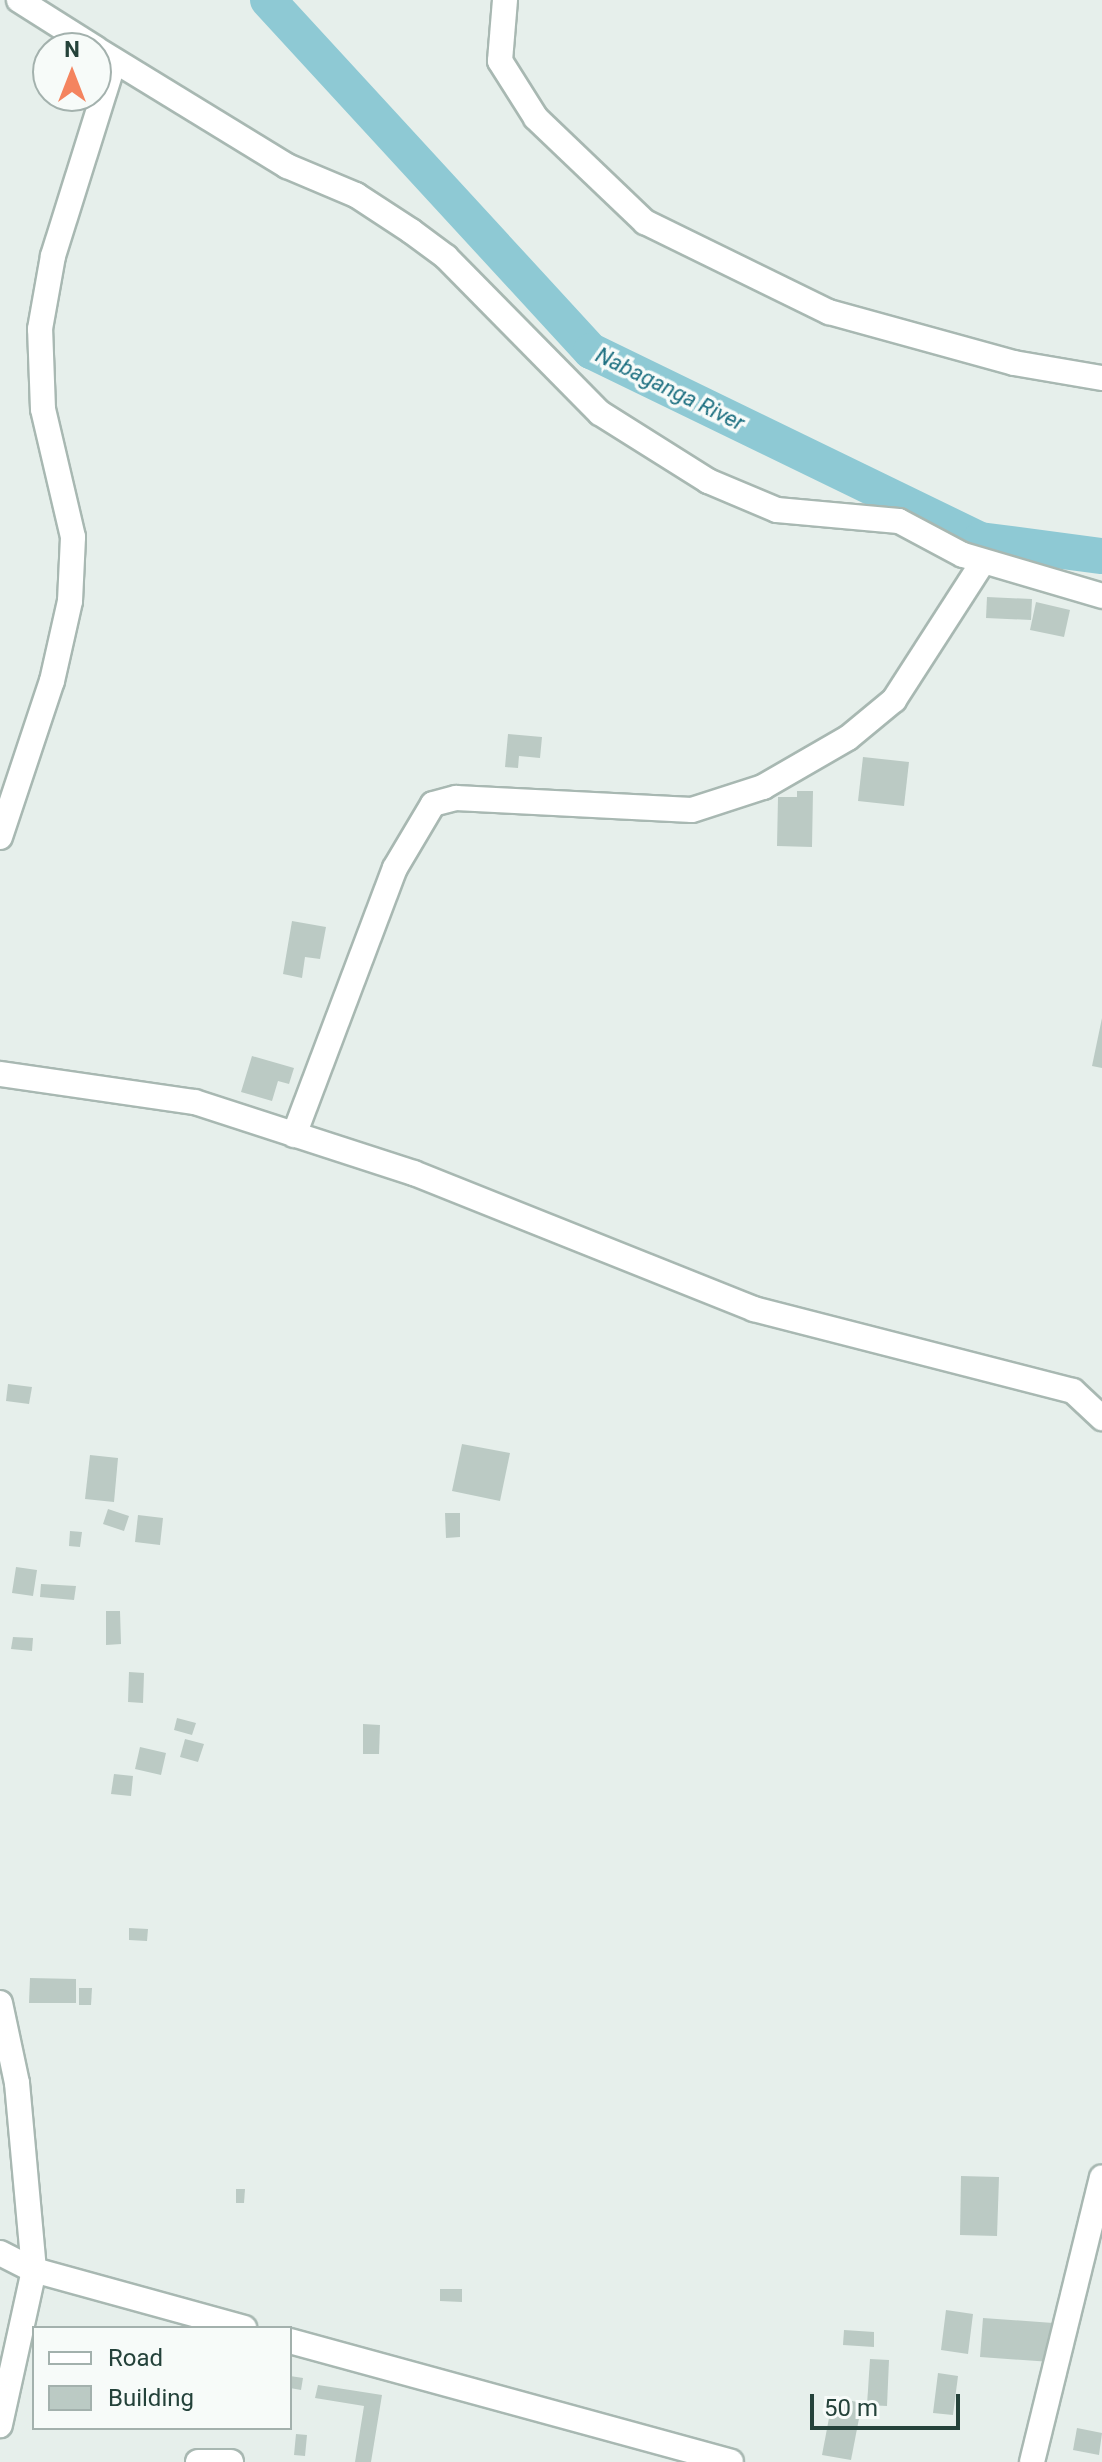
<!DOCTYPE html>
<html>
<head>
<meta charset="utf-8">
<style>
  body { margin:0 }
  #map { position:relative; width:1102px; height:2462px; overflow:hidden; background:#e6efeb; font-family:Roboto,sans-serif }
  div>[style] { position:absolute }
  .river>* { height:36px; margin:-18px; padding:0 18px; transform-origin:18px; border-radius:18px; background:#8ec9d4 }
  .building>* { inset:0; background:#bbcac4 }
  .roads { filter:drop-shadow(2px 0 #a8b8b2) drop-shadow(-2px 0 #a8b8b2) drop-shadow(0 2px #a8b8b2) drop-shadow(0 -2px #a8b8b2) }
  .street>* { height:24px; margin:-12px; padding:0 12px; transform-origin:12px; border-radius:12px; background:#fff }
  span { translate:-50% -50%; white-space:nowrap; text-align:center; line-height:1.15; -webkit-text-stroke:7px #f7fbf9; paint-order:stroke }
  .water-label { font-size:22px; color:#1c6f80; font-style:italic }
  .legend { position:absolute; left:32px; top:2326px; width:260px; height:104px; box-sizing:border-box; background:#f7fbf9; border:2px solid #a3b1ad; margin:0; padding:10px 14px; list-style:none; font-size:24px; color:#24423a }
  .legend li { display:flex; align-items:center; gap:16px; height:40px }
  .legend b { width:40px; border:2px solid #a3b1ad }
  .north { position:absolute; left:32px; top:32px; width:80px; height:80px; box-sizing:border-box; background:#f7fbf9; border:2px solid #a3b1ad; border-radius:50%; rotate:0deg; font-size:22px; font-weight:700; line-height:32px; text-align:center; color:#24423a }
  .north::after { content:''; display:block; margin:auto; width:28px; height:36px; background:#f4845f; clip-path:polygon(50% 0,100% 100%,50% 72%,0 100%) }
  .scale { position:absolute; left:810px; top:2394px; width:150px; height:36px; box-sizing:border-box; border:4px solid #24423a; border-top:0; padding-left:10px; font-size:24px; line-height:28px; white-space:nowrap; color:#24423a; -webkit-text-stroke:6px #f7fbf9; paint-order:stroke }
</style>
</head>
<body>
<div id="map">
  <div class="river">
    <div style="left:268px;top:0;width:477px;rotate:47.4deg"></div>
    <div style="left:591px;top:351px;width:432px;rotate:25.9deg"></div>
    <div style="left:980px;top:540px;width:123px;rotate:7.5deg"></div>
  </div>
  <div class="building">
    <div style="clip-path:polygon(987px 597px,1032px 599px,1031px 620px,986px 618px)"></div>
    <div style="clip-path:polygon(1036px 602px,1070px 610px,1064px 637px,1030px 630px)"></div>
    <div style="clip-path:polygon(508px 734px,542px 737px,540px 758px,519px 756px,518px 768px,505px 767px)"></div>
    <div style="clip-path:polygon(863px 757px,909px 762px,904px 806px,858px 801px)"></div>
    <div style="clip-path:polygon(797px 791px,813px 791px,812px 847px,777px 846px,778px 797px,797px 797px)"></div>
    <div style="clip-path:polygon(292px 921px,326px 927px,320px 959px,305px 957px,302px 978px,283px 974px)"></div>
    <div style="clip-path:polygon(1102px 1018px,1102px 1068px,1092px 1066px)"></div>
    <div style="clip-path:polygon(252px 1056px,294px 1068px,289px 1084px,278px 1081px,272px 1101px,241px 1092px)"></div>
    <div style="clip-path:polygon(8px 1384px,32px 1387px,29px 1404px,6px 1401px)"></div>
    <div style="clip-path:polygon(462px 1444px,510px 1453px,500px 1501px,452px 1491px)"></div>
    <div style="clip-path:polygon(90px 1455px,118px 1458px,114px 1502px,85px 1499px)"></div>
    <div style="clip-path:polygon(108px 1509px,129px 1516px,124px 1531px,103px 1524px)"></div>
    <div style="clip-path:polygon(445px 1513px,460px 1513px,460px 1537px,446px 1538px)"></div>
    <div style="clip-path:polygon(138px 1515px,163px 1518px,160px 1545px,135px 1542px)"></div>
    <div style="clip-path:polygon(70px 1531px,82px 1532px,80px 1547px,69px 1546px)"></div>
    <div style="clip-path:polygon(16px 1567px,37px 1570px,33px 1596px,12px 1593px)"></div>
    <div style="clip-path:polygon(41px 1584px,76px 1586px,74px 1600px,40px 1597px)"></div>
    <div style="clip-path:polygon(106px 1611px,120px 1611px,121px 1644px,106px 1645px)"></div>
    <div style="clip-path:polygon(13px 1637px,33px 1638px,32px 1651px,11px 1649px)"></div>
    <div style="clip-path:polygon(129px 1672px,144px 1673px,143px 1703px,128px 1702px)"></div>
    <div style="clip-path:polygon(177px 1718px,196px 1723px,192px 1735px,174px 1730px)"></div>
    <div style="clip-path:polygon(363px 1724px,380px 1725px,379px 1754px,363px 1754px)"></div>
    <div style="clip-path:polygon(185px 1739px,204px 1744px,198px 1762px,180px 1757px)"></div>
    <div style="clip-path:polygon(140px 1747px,166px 1753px,161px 1775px,135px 1769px)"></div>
    <div style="clip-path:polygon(114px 1774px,133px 1776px,131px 1796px,111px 1794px)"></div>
    <div style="clip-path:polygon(129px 1928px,148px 1929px,147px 1941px,129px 1940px)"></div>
    <div style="clip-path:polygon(30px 1978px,76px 1979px,76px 2003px,29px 2003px)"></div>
    <div style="clip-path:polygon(79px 1988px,92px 1988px,91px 2005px,79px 2005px)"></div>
    <div style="clip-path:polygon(961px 2176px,999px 2177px,997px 2236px,960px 2235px)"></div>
    <div style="clip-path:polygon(236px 2189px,245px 2189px,244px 2203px,236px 2203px)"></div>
    <div style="clip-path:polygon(440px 2289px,462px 2289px,462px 2302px,440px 2301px)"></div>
    <div style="clip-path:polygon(946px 2310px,973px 2314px,968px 2354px,941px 2350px)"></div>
    <div style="clip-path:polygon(983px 2318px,1053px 2323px,1051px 2362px,980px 2357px)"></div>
    <div style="clip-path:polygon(844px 2330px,874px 2332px,874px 2347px,843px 2345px)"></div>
    <div style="clip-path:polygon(870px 2359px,889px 2360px,887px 2406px,867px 2405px)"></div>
    <div style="clip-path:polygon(938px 2373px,958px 2376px,953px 2415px,933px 2413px)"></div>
    <div style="clip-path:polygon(290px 2376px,303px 2378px,301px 2390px,290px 2388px)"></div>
    <div style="clip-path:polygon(318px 2385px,382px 2395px,371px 2462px,355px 2462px,364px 2406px,315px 2398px)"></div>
    <div style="clip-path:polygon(833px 2397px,862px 2403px,851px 2460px,822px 2455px)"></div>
    <div style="clip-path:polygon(1077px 2428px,1102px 2433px,1099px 2455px,1073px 2450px)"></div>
    <div style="clip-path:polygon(296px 2434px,307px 2435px,305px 2456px,294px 2455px)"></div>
  </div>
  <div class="roads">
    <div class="street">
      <div style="left:19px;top:0;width:90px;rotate:32.3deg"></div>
      <div style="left:505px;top:0;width:61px;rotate:94.7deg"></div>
      <div style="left:500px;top:61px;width:67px;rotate:57.7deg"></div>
      <div style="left:536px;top:118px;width:151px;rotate:43.7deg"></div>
      <div style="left:645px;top:222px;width:205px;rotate:26.1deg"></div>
      <div style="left:829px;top:312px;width:192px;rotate:15.4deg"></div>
      <div style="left:1014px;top:363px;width:89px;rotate:9.7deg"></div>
      <div style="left:96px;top:49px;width:224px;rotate:31.5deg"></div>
      <div style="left:287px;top:166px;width:75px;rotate:22.8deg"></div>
      <div style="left:356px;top:195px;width:66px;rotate:33.2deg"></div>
      <div style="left:411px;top:231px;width:44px;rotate:36.6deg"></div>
      <div style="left:446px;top:257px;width:219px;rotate:45.4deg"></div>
      <div style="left:600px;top:413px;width:128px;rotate:32.2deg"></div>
      <div style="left:708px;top:481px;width:75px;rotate:22.8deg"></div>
      <div style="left:777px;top:510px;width:122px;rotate:5.2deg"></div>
      <div style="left:899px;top:521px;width:72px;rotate:28deg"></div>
      <div style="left:963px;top:555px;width:145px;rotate:16.4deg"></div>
      <div style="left:0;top:837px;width:164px;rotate:-71.6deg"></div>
      <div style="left:52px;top:681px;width:82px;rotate:-77.3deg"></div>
      <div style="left:70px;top:601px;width:64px;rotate:-87.3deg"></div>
      <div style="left:73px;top:537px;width:131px;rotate:-103.2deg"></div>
      <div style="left:43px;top:409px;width:80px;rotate:-92.1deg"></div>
      <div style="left:40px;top:329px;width:74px;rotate:-79.9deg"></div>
      <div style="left:53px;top:256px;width:204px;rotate:-72.6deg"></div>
      <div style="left:0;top:1074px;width:197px;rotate:8.2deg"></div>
      <div style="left:195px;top:1102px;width:230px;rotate:18deg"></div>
      <div style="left:414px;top:1173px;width:366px;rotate:21.8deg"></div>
      <div style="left:754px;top:1309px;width:329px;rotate:14.4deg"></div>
      <div style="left:1073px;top:1391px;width:40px;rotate:43deg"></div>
      <div style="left:294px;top:1135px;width:285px;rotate:-69.3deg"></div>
      <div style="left:395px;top:868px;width:74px;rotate:-59.3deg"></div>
      <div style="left:433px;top:804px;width:24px;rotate:-15deg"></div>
      <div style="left:456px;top:798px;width:236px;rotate:2.9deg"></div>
      <div style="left:692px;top:810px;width:75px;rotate:-17.9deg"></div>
      <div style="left:763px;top:787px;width:98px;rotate:-30deg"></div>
      <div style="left:848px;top:738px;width:60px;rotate:-39.6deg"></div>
      <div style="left:894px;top:700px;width:164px;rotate:-57.2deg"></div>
      <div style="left:0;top:2003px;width:82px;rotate:78deg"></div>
      <div style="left:17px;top:2083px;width:188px;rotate:84.8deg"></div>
      <div style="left:34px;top:2270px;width:159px;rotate:102.4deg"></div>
      <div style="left:0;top:2253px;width:38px;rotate:27deg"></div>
      <div style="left:34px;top:2270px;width:218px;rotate:15.4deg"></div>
      <div style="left:290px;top:2341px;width:457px;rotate:15.3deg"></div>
      <div style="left:198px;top:2462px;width:33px"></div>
      <div style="left:1032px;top:2462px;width:293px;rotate:-76.2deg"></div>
    </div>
  </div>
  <div class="water-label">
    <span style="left:670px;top:389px;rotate:26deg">Nabaganga River</span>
  </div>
  <ul class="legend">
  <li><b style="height:10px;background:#fff"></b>Road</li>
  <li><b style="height:22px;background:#bbcac4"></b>Building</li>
  </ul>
  <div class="north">N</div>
  <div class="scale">50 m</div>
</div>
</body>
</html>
